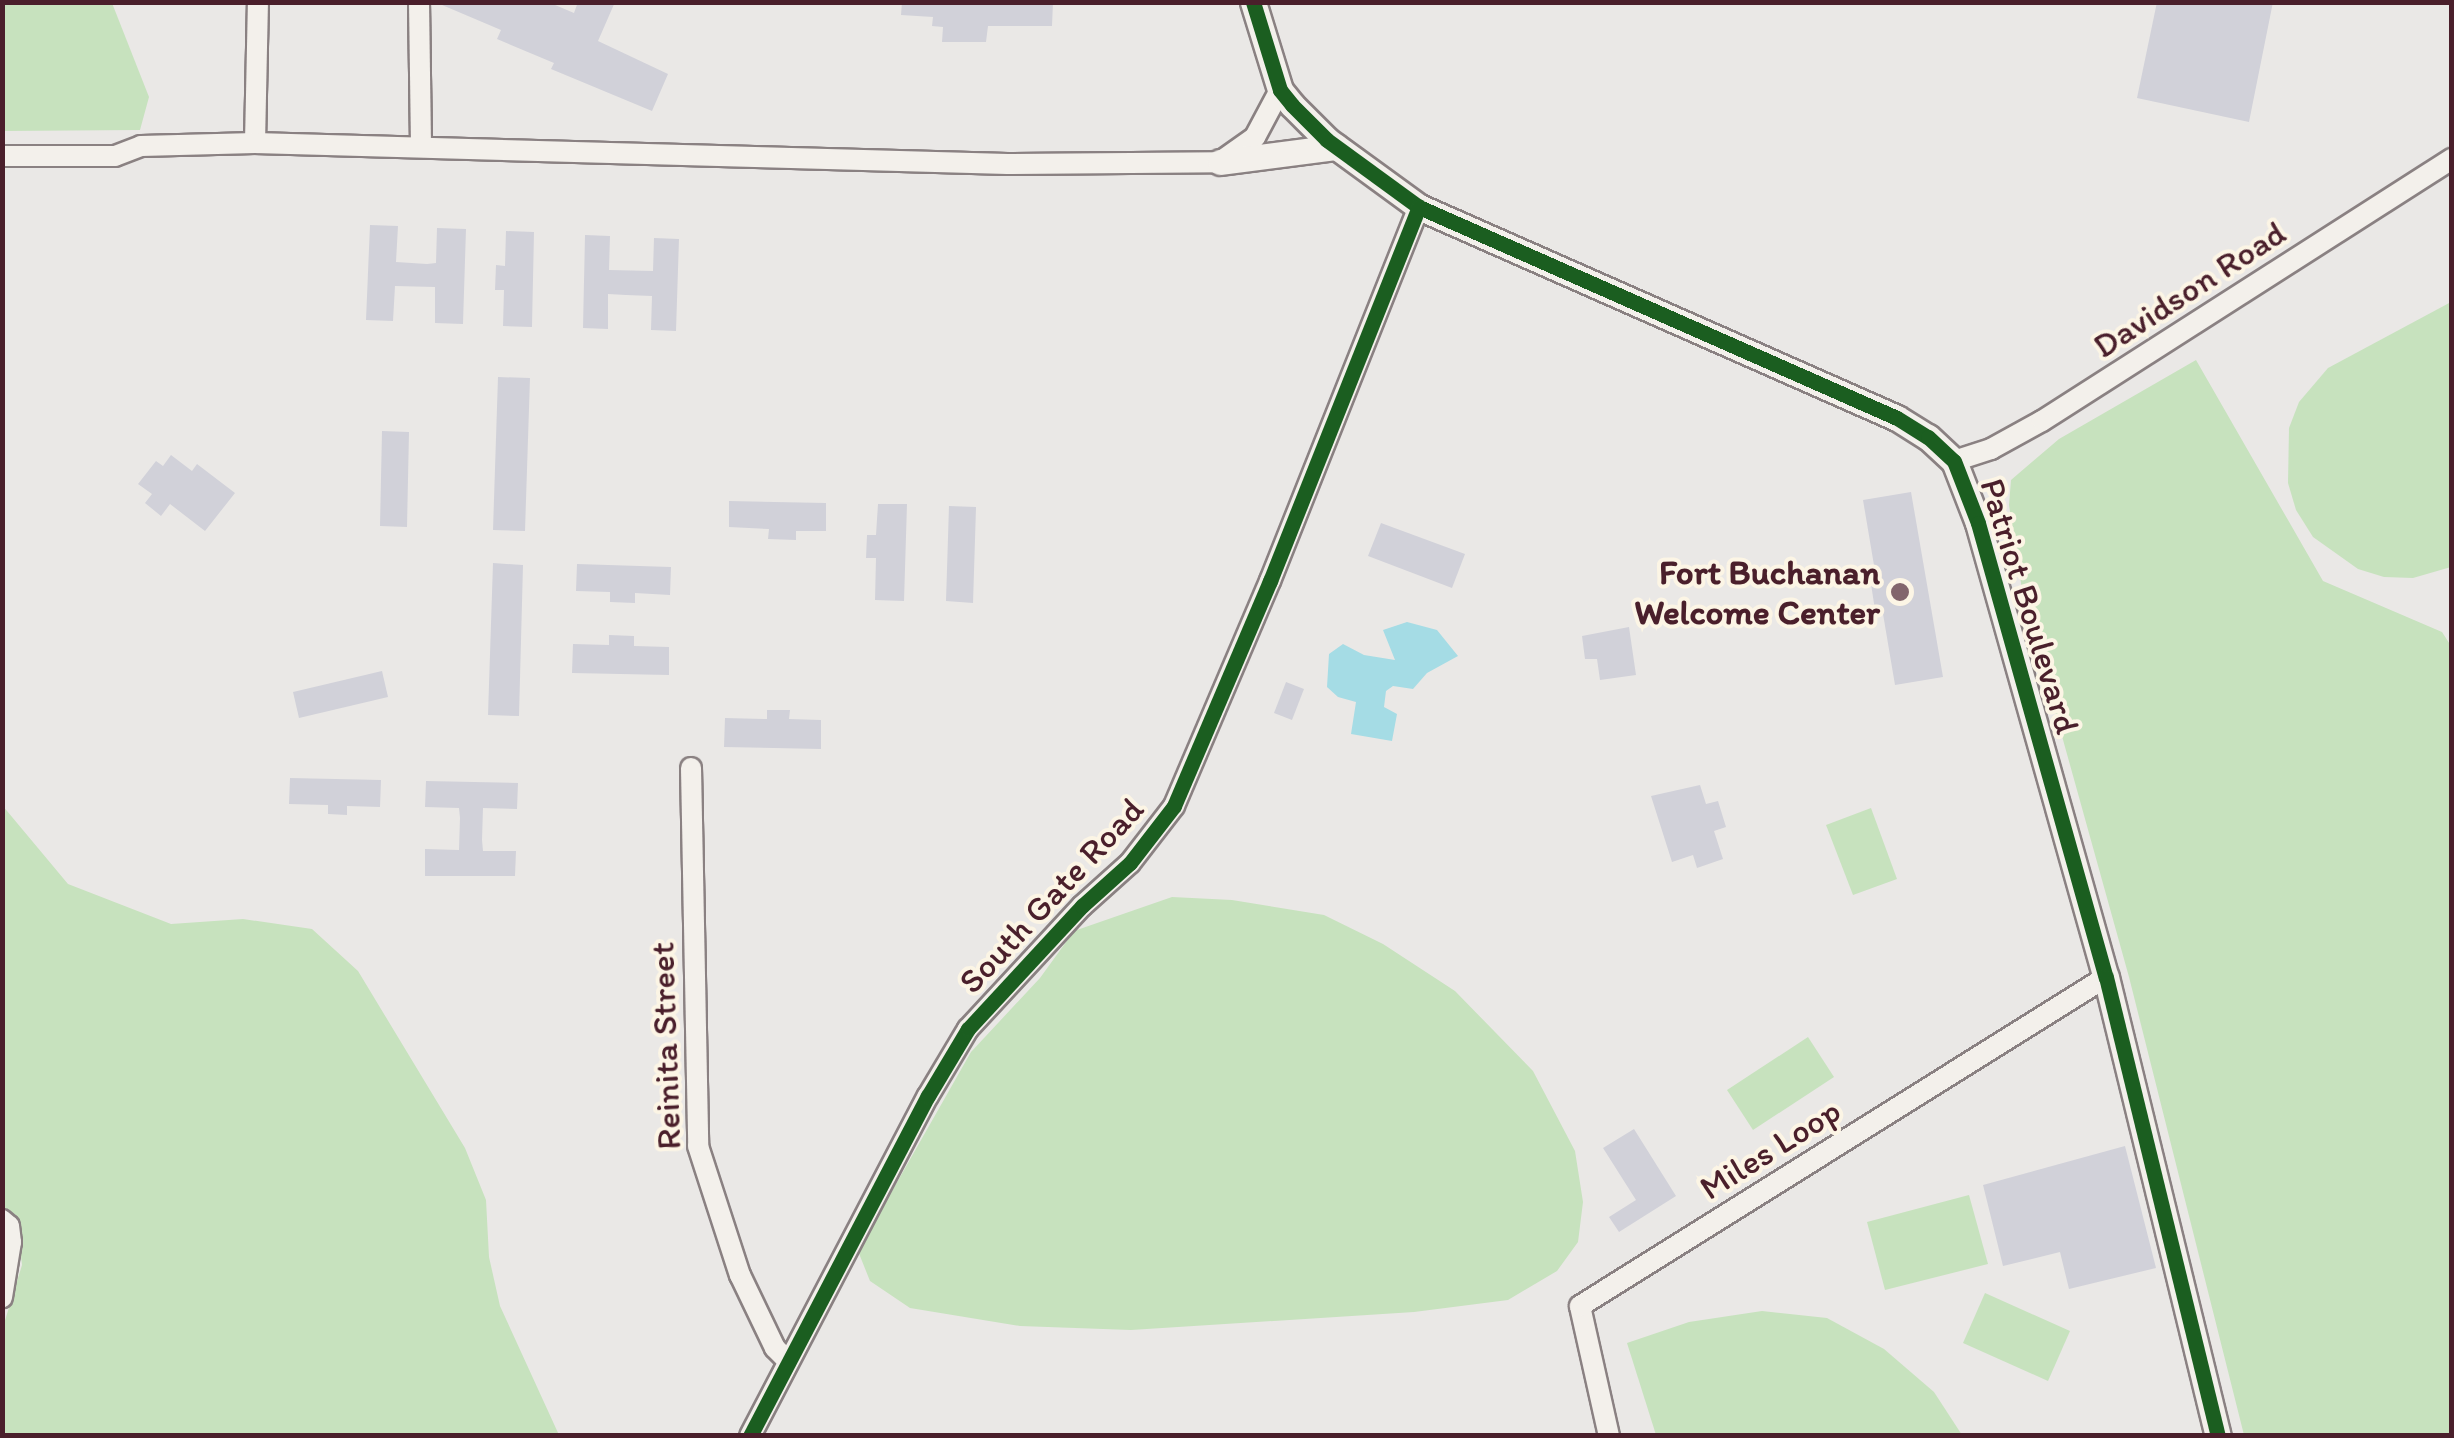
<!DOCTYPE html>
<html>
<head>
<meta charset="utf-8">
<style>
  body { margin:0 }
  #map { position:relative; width:2454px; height:1438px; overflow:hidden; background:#eae8e6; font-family:Itim,sans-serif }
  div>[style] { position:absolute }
  .green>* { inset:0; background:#c7e2be }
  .water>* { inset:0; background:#a5dce5 }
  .building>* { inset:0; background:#d1d1d9 }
  .roads { filter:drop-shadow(2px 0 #8a8182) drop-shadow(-2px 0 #8a8182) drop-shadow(0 2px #8a8182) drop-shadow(0 -2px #8a8182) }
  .minor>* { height:20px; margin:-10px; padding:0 10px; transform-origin:10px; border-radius:10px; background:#f3f0eb }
  .tertiary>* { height:25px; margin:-12.5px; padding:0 12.5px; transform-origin:12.5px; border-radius:12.5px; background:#f3f0eb }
  .cycleway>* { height:15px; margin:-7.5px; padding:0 7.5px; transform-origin:7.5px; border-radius:7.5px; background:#1b5e20 }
  .dots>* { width:28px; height:28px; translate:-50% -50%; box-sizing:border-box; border:5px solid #fcf5e5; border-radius:50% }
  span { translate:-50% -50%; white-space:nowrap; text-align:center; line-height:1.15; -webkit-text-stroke:8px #fcf5e5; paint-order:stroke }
  .street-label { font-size:35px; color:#4a1f2b }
  .poi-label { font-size:35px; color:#4a1f2b; font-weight:700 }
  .right { translate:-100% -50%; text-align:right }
  .frame { position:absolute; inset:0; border:5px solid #4a1f2b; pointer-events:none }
</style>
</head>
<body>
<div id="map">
  <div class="green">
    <div style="clip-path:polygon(3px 2px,112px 3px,149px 97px,140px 130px,3px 131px)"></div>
    <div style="clip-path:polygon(2451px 302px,2451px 567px,2413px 578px,2384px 577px,2358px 569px,2313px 537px,2296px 510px,2288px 483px,2289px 428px,2299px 402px,2328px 368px)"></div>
    <div style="clip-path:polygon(2196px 360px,2323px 581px,2442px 632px,2451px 646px,2451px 1435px,2244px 1435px,2129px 977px,2023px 596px,2009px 505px,2011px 480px,2059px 439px)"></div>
    <div style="clip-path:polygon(2px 805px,68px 884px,171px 924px,243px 919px,312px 929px,358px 971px,465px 1148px,486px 1200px,489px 1257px,500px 1306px,559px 1435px,3px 1435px,3px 1327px,22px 1265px,19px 1238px,2px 1217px)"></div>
    <div style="clip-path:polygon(1871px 808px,1897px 879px,1853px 895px,1826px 825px)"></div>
    <div style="clip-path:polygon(1172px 897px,1232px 900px,1324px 915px,1383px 944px,1455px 991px,1533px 1071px,1575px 1151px,1583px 1202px,1578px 1242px,1557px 1271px,1508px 1300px,1414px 1312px,1131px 1330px,1020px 1326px,910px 1308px,870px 1281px,858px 1251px,971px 1052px,1040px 978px,1074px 931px)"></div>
    <div style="clip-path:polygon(1808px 1037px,1834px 1077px,1753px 1130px,1727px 1090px)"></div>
    <div style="clip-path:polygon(1969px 1195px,1988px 1264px,1885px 1290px,1867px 1222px)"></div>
    <div style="clip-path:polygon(1985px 1293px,2070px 1331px,2048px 1381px,1963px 1343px)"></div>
    <div style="clip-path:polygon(1762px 1311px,1827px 1318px,1884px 1349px,1934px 1392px,1962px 1435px,1656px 1435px,1627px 1343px,1689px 1322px)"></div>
  </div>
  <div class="water">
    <div style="clip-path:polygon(1407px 622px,1437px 630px,1458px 656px,1427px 673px,1413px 689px,1393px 686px,1386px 691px,1384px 707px,1397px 714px,1392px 741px,1351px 734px,1356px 702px,1338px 697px,1327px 687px,1329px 654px,1343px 644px,1364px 655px,1395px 660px,1383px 630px)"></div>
  </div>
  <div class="building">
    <div style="clip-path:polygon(435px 2px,548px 2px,574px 13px,578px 2px,615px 2px,598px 41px,668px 74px,652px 111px,551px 69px,554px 63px,497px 39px,501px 30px)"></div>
    <div style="clip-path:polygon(902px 2px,1053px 2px,1052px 26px,988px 26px,986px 42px,942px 42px,943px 27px,932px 26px,933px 17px,901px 15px)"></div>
    <div style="clip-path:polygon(2157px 2px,2273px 2px,2249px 122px,2137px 98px)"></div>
    <div style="clip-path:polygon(370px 225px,398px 226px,396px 262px,427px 264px,436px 263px,437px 228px,466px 229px,463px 324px,435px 323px,435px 287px,395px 286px,393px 321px,366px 320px)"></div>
    <div style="clip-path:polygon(506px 231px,534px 232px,532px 327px,503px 326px,504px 290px,495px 290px,496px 265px,505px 266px)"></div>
    <div style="clip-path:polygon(585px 235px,610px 236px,609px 270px,653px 271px,654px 238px,679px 239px,676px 331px,651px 330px,652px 296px,626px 295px,608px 294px,608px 329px,583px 328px)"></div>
    <div style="clip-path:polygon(498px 377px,530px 378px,525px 531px,493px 530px)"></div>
    <div style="clip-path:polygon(382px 431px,409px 432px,407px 527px,380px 526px)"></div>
    <div style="clip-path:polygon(171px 455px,192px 471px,197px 464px,235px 493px,205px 531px,170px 504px,161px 516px,145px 503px,152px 494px,138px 484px,156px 461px,163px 466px)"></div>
    <div style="clip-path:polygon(1911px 492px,1943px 677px,1895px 685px,1882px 608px,1875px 610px,1871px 584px,1877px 583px,1863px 500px)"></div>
    <div style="clip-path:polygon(729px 501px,826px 503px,826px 531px,796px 531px,796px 540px,768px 539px,769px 529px,729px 527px)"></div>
    <div style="clip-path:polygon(878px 504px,907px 504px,904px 601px,875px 600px,876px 558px,866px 558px,867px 535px,876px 535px)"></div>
    <div style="clip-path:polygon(949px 506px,976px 507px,973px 603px,946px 601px)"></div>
    <div style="clip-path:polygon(1381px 523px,1465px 554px,1452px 588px,1368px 556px)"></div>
    <div style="clip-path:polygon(493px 563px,523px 565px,519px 716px,488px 715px)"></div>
    <div style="clip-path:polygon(577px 564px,671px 567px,670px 595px,635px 593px,635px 603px,610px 602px,610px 592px,576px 591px)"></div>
    <div style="clip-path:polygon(1629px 627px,1636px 675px,1600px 680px,1597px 659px,1585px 659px,1582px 636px)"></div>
    <div style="clip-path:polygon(609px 635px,634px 636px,634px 646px,669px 647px,669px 675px,572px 673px,573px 644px,609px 645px)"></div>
    <div style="clip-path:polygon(382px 671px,388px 697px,299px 718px,293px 692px)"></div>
    <div style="clip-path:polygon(1286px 682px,1304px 689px,1292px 720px,1274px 713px)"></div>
    <div style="clip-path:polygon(767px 710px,790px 710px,789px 719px,821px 720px,821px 749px,724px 747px,725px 718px,767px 719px)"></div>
    <div style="clip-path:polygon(290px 778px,381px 780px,380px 807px,347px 806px,347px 815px,328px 814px,328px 805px,289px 804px)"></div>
    <div style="clip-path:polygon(426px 781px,518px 783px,517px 809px,483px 808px,482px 840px,483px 851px,516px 851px,515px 876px,425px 876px,425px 849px,459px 850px,460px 818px,459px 808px,425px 807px)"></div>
    <div style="clip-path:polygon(1700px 785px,1706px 804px,1718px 801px,1726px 827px,1714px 831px,1723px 859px,1697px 868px,1693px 855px,1672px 862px,1651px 796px)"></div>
    <div style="clip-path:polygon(1634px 1129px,1676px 1196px,1619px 1232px,1609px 1217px,1636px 1200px,1603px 1148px)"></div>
    <div style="clip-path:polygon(2125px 1146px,2156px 1268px,2069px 1289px,2060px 1252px,2003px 1266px,1983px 1185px)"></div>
  </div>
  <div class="roads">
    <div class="minor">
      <div style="left:419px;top:2px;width:144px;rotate:89.2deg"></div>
      <div style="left:255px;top:143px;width:141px;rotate:-88.8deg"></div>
      <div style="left:2px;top:156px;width:113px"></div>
      <div style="left:115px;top:156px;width:28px;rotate:-21deg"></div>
      <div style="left:141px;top:146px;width:114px;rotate:-1.5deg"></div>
      <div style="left:255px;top:143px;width:753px;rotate:1.6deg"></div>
      <div style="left:1008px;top:164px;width:212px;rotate:-0.5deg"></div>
      <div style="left:1220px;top:162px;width:43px;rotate:-35.5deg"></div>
      <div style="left:1255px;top:137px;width:53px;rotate:-62deg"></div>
      <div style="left:1954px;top:461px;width:39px;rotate:-18deg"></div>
      <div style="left:1991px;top:449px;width:58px;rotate:-28.8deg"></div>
      <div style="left:2042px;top:421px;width:487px;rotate:-32.6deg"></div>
      <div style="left:691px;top:768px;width:378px;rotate:88.9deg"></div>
      <div style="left:698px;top:1146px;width:136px;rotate:72deg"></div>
      <div style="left:740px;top:1275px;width:81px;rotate:64.4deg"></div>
      <div style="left:775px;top:1348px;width:18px;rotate:45deg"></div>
      <div style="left:2px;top:1220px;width:9px;rotate:41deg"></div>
      <div style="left:9px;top:1226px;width:16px;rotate:83deg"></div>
      <div style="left:11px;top:1242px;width:56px;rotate:99.3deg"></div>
      <div style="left:750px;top:1436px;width:384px;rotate:-62.4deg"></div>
      <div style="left:928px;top:1096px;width:78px;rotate:-59.2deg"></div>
      <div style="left:968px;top:1029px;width:168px;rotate:-47.2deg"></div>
      <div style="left:1082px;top:906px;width:64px;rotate:-41.9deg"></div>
      <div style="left:1130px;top:863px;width:72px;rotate:-52.3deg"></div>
      <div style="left:1174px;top:806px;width:245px;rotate:-66.9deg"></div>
      <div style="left:1270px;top:581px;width:403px;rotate:-68.3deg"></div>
      <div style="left:1609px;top:1436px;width:133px;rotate:-102.6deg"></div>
      <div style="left:1580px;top:1306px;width:620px;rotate:-32.02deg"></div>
    </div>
    <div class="tertiary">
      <div style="left:1253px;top:2px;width:92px;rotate:72.9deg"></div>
      <div style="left:1280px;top:90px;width:19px;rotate:51deg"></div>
      <div style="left:1292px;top:105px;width:49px;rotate:45deg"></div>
      <div style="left:1327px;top:140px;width:114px;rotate:36.1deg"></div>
      <div style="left:1419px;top:207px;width:522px;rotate:23.82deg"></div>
      <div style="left:1897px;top:418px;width:36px;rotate:32deg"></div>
      <div style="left:1928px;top:437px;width:35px;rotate:43deg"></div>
      <div style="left:1954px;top:461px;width:66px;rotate:68.8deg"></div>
      <div style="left:1978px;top:523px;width:472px;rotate:74.3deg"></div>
      <div style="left:2106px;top:977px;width:472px;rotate:76.3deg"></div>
      <div style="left:1220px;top:162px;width:117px;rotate:-7.4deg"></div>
    </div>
  </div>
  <div class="cycleway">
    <div style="left:1253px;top:2px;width:92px;rotate:72.9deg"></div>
    <div style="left:1280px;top:90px;width:19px;rotate:51deg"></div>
    <div style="left:1292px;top:105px;width:49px;rotate:45deg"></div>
    <div style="left:1327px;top:140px;width:114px;rotate:36.1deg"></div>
    <div style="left:1419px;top:207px;width:522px;rotate:23.82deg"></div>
    <div style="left:1897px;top:418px;width:36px;rotate:32deg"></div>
    <div style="left:1928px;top:437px;width:35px;rotate:43deg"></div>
    <div style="left:1954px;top:461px;width:66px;rotate:68.8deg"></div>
    <div style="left:1978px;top:523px;width:472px;rotate:74.3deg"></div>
    <div style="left:2106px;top:977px;width:472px;rotate:76.3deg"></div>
    <div style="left:750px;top:1436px;width:384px;rotate:-62.4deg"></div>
    <div style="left:928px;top:1096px;width:78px;rotate:-59.2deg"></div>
    <div style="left:968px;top:1029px;width:168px;rotate:-47.2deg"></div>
    <div style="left:1082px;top:906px;width:64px;rotate:-41.9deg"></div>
    <div style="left:1130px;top:863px;width:72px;rotate:-52.3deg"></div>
    <div style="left:1174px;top:806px;width:245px;rotate:-66.9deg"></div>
    <div style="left:1270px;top:581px;width:403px;rotate:-68.3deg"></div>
  </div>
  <div class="dots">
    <div style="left:1900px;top:592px;background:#82656c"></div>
  </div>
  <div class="street-label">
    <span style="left:2189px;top:289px;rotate:-33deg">Davidson Road</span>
    <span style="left:2030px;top:606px;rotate:73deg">Patriot Boulevard</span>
    <span style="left:1051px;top:895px;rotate:-47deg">South Gate Road</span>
    <span style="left:665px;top:1046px;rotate:-92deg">Reinita Street</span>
    <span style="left:1770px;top:1149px;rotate:-32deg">Miles Loop</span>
  </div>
  <div class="poi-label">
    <span class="right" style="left:1880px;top:592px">Fort Buchanan<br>Welcome Center</span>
  </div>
  <div class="frame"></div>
</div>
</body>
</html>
